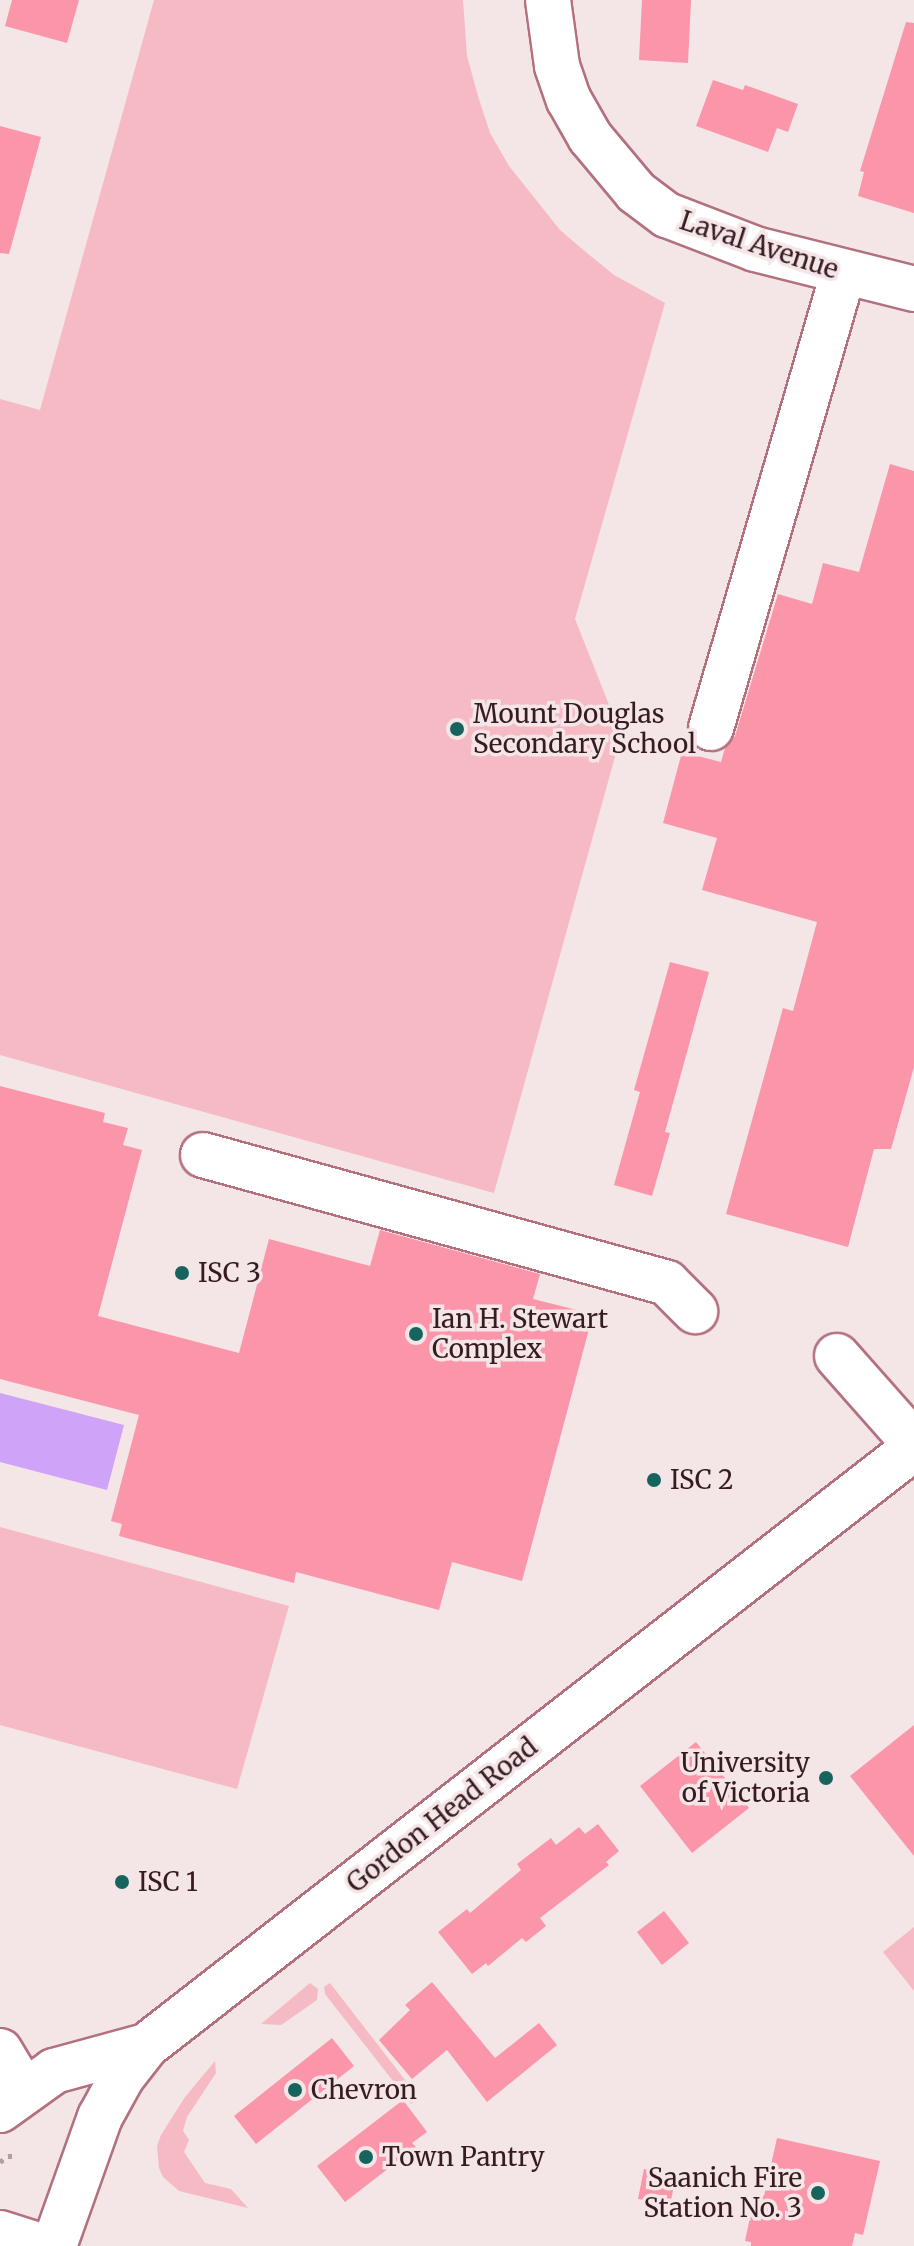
<!DOCTYPE html>
<html>
<head>
<meta charset="utf-8">
<style>
  body { margin:0 }
  #map { position:relative; width:914px; height:2246px; overflow:hidden; background:#f4e5e7; font-family:Merriweather,serif }
  div>[style] { position:absolute }
  .green>* { inset:0; background:#f5bac4 }
  .water>* { inset:0; background:#cfa3f8 }
  .building>* { inset:0; background:#fb95aa }
  .path>* { height:5px; margin-top:-2.5px; transform-origin:0; background:repeating-linear-gradient(90deg,#b29ea1 0 4px,transparent 0 10px) }
  .roads { filter:drop-shadow(2px 0 #b3717d) drop-shadow(-2px 0 #b3717d) drop-shadow(0 2px #b3717d) drop-shadow(0 -2px #b3717d) }
  .minor>* { height:44px; margin:-22px; padding:0 22px; transform-origin:22px; border-radius:22px; background:#fff }
  .major>* { height:44px; margin:-22px; padding:0 22px; transform-origin:22px; border-radius:22px; background:#fff }
  .dots>* { width:22px; height:22px; translate:-50% -50%; box-sizing:border-box; border:4px solid #f4e5e7; border-radius:50% }
  span { translate:-50% -50%; white-space:nowrap; text-align:center; line-height:1.15; -webkit-text-stroke:7px #f4e5e7; paint-order:stroke }
  .street-label { font-size:26px; color:#361b20 }
  .poi-label { font-size:26px; color:#361b20 }
  .left { translate:0 -50%; text-align:left }
  .right { translate:-100% -50%; text-align:right }
</style>
</head>
<body>
<div id="map">
  <div class="green">
    <div style="clip-path:polygon(154px 0,463px 0,467px 56px,478px 96px,490px 133px,509px 166px,560px 230px,587px 253px,614px 275px,665px 303px,575px 619px,621px 735px,494px 1193px,0 1055px,0 399px,40px 410px)"></div>
    <div style="clip-path:polygon(0 1527px,289px 1606px,237px 1789px,0 1725px)"></div>
    <div style="clip-path:polygon(914px 1927px,914px 1991px,883px 1952px)"></div>
    <div style="clip-path:polygon(310px 1983px,318px 1989px,317px 2000px,281px 2025px,261px 2024px)"></div>
    <div style="clip-path:polygon(330px 1983px,419px 2098px,411px 2104px,325px 1994px,324px 1987px)"></div>
    <div style="clip-path:polygon(215px 2061px,216px 2073px,187px 2117px,183px 2131px,189px 2140px,184px 2152px,205px 2183px,231px 2189px,248px 2208px,179px 2191px,163px 2177px,159px 2168px,157px 2146px,161px 2135px,185px 2097px)"></div>
  </div>
  <div class="water">
    <div style="clip-path:polygon(0 1393px,124px 1425px,107px 1490px,0 1462px)"></div>
  </div>
  <div class="building">
    <div style="clip-path:polygon(12px 0,79px 0,67px 43px,5px 26px)"></div>
    <div style="clip-path:polygon(642px 0,691px 0,688px 63px,639px 60px)"></div>
    <div style="clip-path:polygon(906px 22px,914px 23px,914px 213px,858px 196px,864px 172px,860px 171px)"></div>
    <div style="clip-path:polygon(713px 80px,743px 90px,745px 85px,798px 104px,788px 132px,777px 128px,768px 152px,696px 126px)"></div>
    <div style="clip-path:polygon(0 126px,41px 137px,9px 254px,0 253px)"></div>
    <div style="clip-path:polygon(890px 464px,914px 471px,914px 1067px,891px 1149px,874px 1149px,848px 1247px,726px 1214px,783px 1008px,793px 1011px,817px 922px,702px 890px,717px 838px,663px 823px,682px 752px,721px 762px,725px 748px,735px 736px,778px 594px,812px 604px,823px 563px,859px 572px)"></div>
    <div style="clip-path:polygon(670px 962px,709px 972px,665px 1132px,670px 1133px,652px 1196px,614px 1185px,640px 1092px,634px 1090px)"></div>
    <div style="clip-path:polygon(0 1086px,105px 1113px,103px 1122px,128px 1128px,123px 1145px,142px 1150px,98px 1316px,239px 1353px,269px 1239px,370px 1266px,380px 1230px,540px 1274px,533px 1299px,593px 1314px,522px 1581px,452px 1562px,439px 1610px,296px 1572px,294px 1583px,119px 1536px,122px 1524px,111px 1521px,139px 1415px,0 1379px)"></div>
    <div style="clip-path:polygon(914px 1725px,914px 1856px,850px 1776px)"></div>
    <div style="clip-path:polygon(696px 1742px,749px 1808px,692px 1853px,640px 1786px)"></div>
    <div style="clip-path:polygon(598px 1824px,619px 1851px,606px 1862px,609px 1865px,540px 1918px,546px 1926px,526px 1942px,522px 1938px,488px 1966px,486px 1963px,472px 1974px,438px 1932px,467px 1909px,470px 1913px,521px 1870px,517px 1864px,551px 1838px,556px 1845px,579px 1827px,585px 1834px)"></div>
    <div style="clip-path:polygon(664px 1911px,689px 1943px,662px 1965px,637px 1932px)"></div>
    <div style="clip-path:polygon(432px 1982px,495px 2058px,539px 2023px,557px 2045px,487px 2102px,447px 2050px,412px 2079px,379px 2040px,410px 2010px,405px 2005px)"></div>
    <div style="clip-path:polygon(332px 2038px,354px 2066px,256px 2144px,234px 2116px)"></div>
    <div style="clip-path:polygon(403px 2100px,427px 2132px,412px 2143px,416px 2147px,345px 2202px,317px 2166px)"></div>
    <div style="clip-path:polygon(777px 2138px,880px 2161px,863px 2235px,855px 2233px,852px 2246px,751px 2246px,751px 2242px,745px 2241px,755px 2194px,764px 2196px)"></div>
    <div style="clip-path:polygon(644px 2169px,676px 2176px,670px 2205px,638px 2199px)"></div>
  </div>
  <div class="path">
    <div style="left:0;top:2162px;width:10px;rotate:-37deg"></div>
    <div style="left:8px;top:2156px;width:10px"></div>
  </div>
  <div class="roads">
    <div class="minor">
      <div style="left:548px;top:0;width:67px;rotate:82.2deg"></div>
      <div style="left:557px;top:66px;width:36px;rotate:71deg"></div>
      <div style="left:569px;top:100px;width:43px;rotate:60.4deg"></div>
      <div style="left:590px;top:137px;width:72px;rotate:50.1deg"></div>
      <div style="left:636px;top:192px;width:39px;rotate:37deg"></div>
      <div style="left:667px;top:215px;width:94px;rotate:21.1deg"></div>
      <div style="left:755px;top:249px;width:164px;rotate:14.1deg"></div>
      <div style="left:711px;top:728px;width:474px;rotate:-73.8deg"></div>
      <div style="left:203px;top:1155px;width:481px;rotate:15.4deg"></div>
      <div style="left:667px;top:1283px;width:40px;rotate:45deg"></div>
      <div style="left:837px;top:1356px;width:116px;rotate:48.5deg"></div>
      <div style="left:0;top:2051px;width:47px;rotate:59deg"></div>
    </div>
    <div class="major">
      <div style="left:0;top:2110px;width:67px;rotate:-35.8deg"></div>
      <div style="left:54px;top:2071px;width:95px;rotate:-15.2deg"></div>
      <div style="left:0;top:2233px;width:43px;rotate:17.6deg"></div>
      <div style="left:54px;top:2246px;width:137px;rotate:-70.4deg"></div>
      <div style="left:100px;top:2117px;width:46px;rotate:-61.2deg"></div>
      <div style="left:122px;top:2077px;width:39px;rotate:-52deg"></div>
      <div style="left:146px;top:2046px;width:973px;rotate:-37.91deg"></div>
    </div>
  </div>
  <div class="dots">
    <div style="left:457px;top:729px;background:#17645e"></div>
    <div style="left:182px;top:1273px;background:#17645e"></div>
    <div style="left:416px;top:1334px;background:#17645e"></div>
    <div style="left:654px;top:1480px;background:#17645e"></div>
    <div style="left:826px;top:1778px;background:#17645e"></div>
    <div style="left:122px;top:1882px;background:#17645e"></div>
    <div style="left:295px;top:2090px;background:#17645e"></div>
    <div style="left:366px;top:2157px;background:#17645e"></div>
    <div style="left:818px;top:2193px;background:#17645e"></div>
  </div>
  <div class="street-label">
    <span style="left:759px;top:245px;rotate:18deg">Laval Avenue</span>
    <span style="left:442px;top:1815px;rotate:-38deg">Gordon Head Road</span>
  </div>
  <div class="poi-label">
    <span class="left" style="left:473px;top:729px">Mount Douglas<br>Secondary School</span>
    <span class="left" style="left:198px;top:1273px">ISC 3</span>
    <span class="left" style="left:432px;top:1334px">Ian H. Stewart<br>Complex</span>
    <span class="left" style="left:670px;top:1480px">ISC 2</span>
    <span class="right" style="left:810px;top:1778px">University<br>of Victoria</span>
    <span class="left" style="left:138px;top:1882px">ISC 1</span>
    <span class="left" style="left:311px;top:2090px">Chevron</span>
    <span class="left" style="left:382px;top:2157px">Town Pantry</span>
    <span class="right" style="left:802px;top:2193px">Saanich Fire<br>Station No. 3</span>
  </div>
</div>
</body>
</html>
